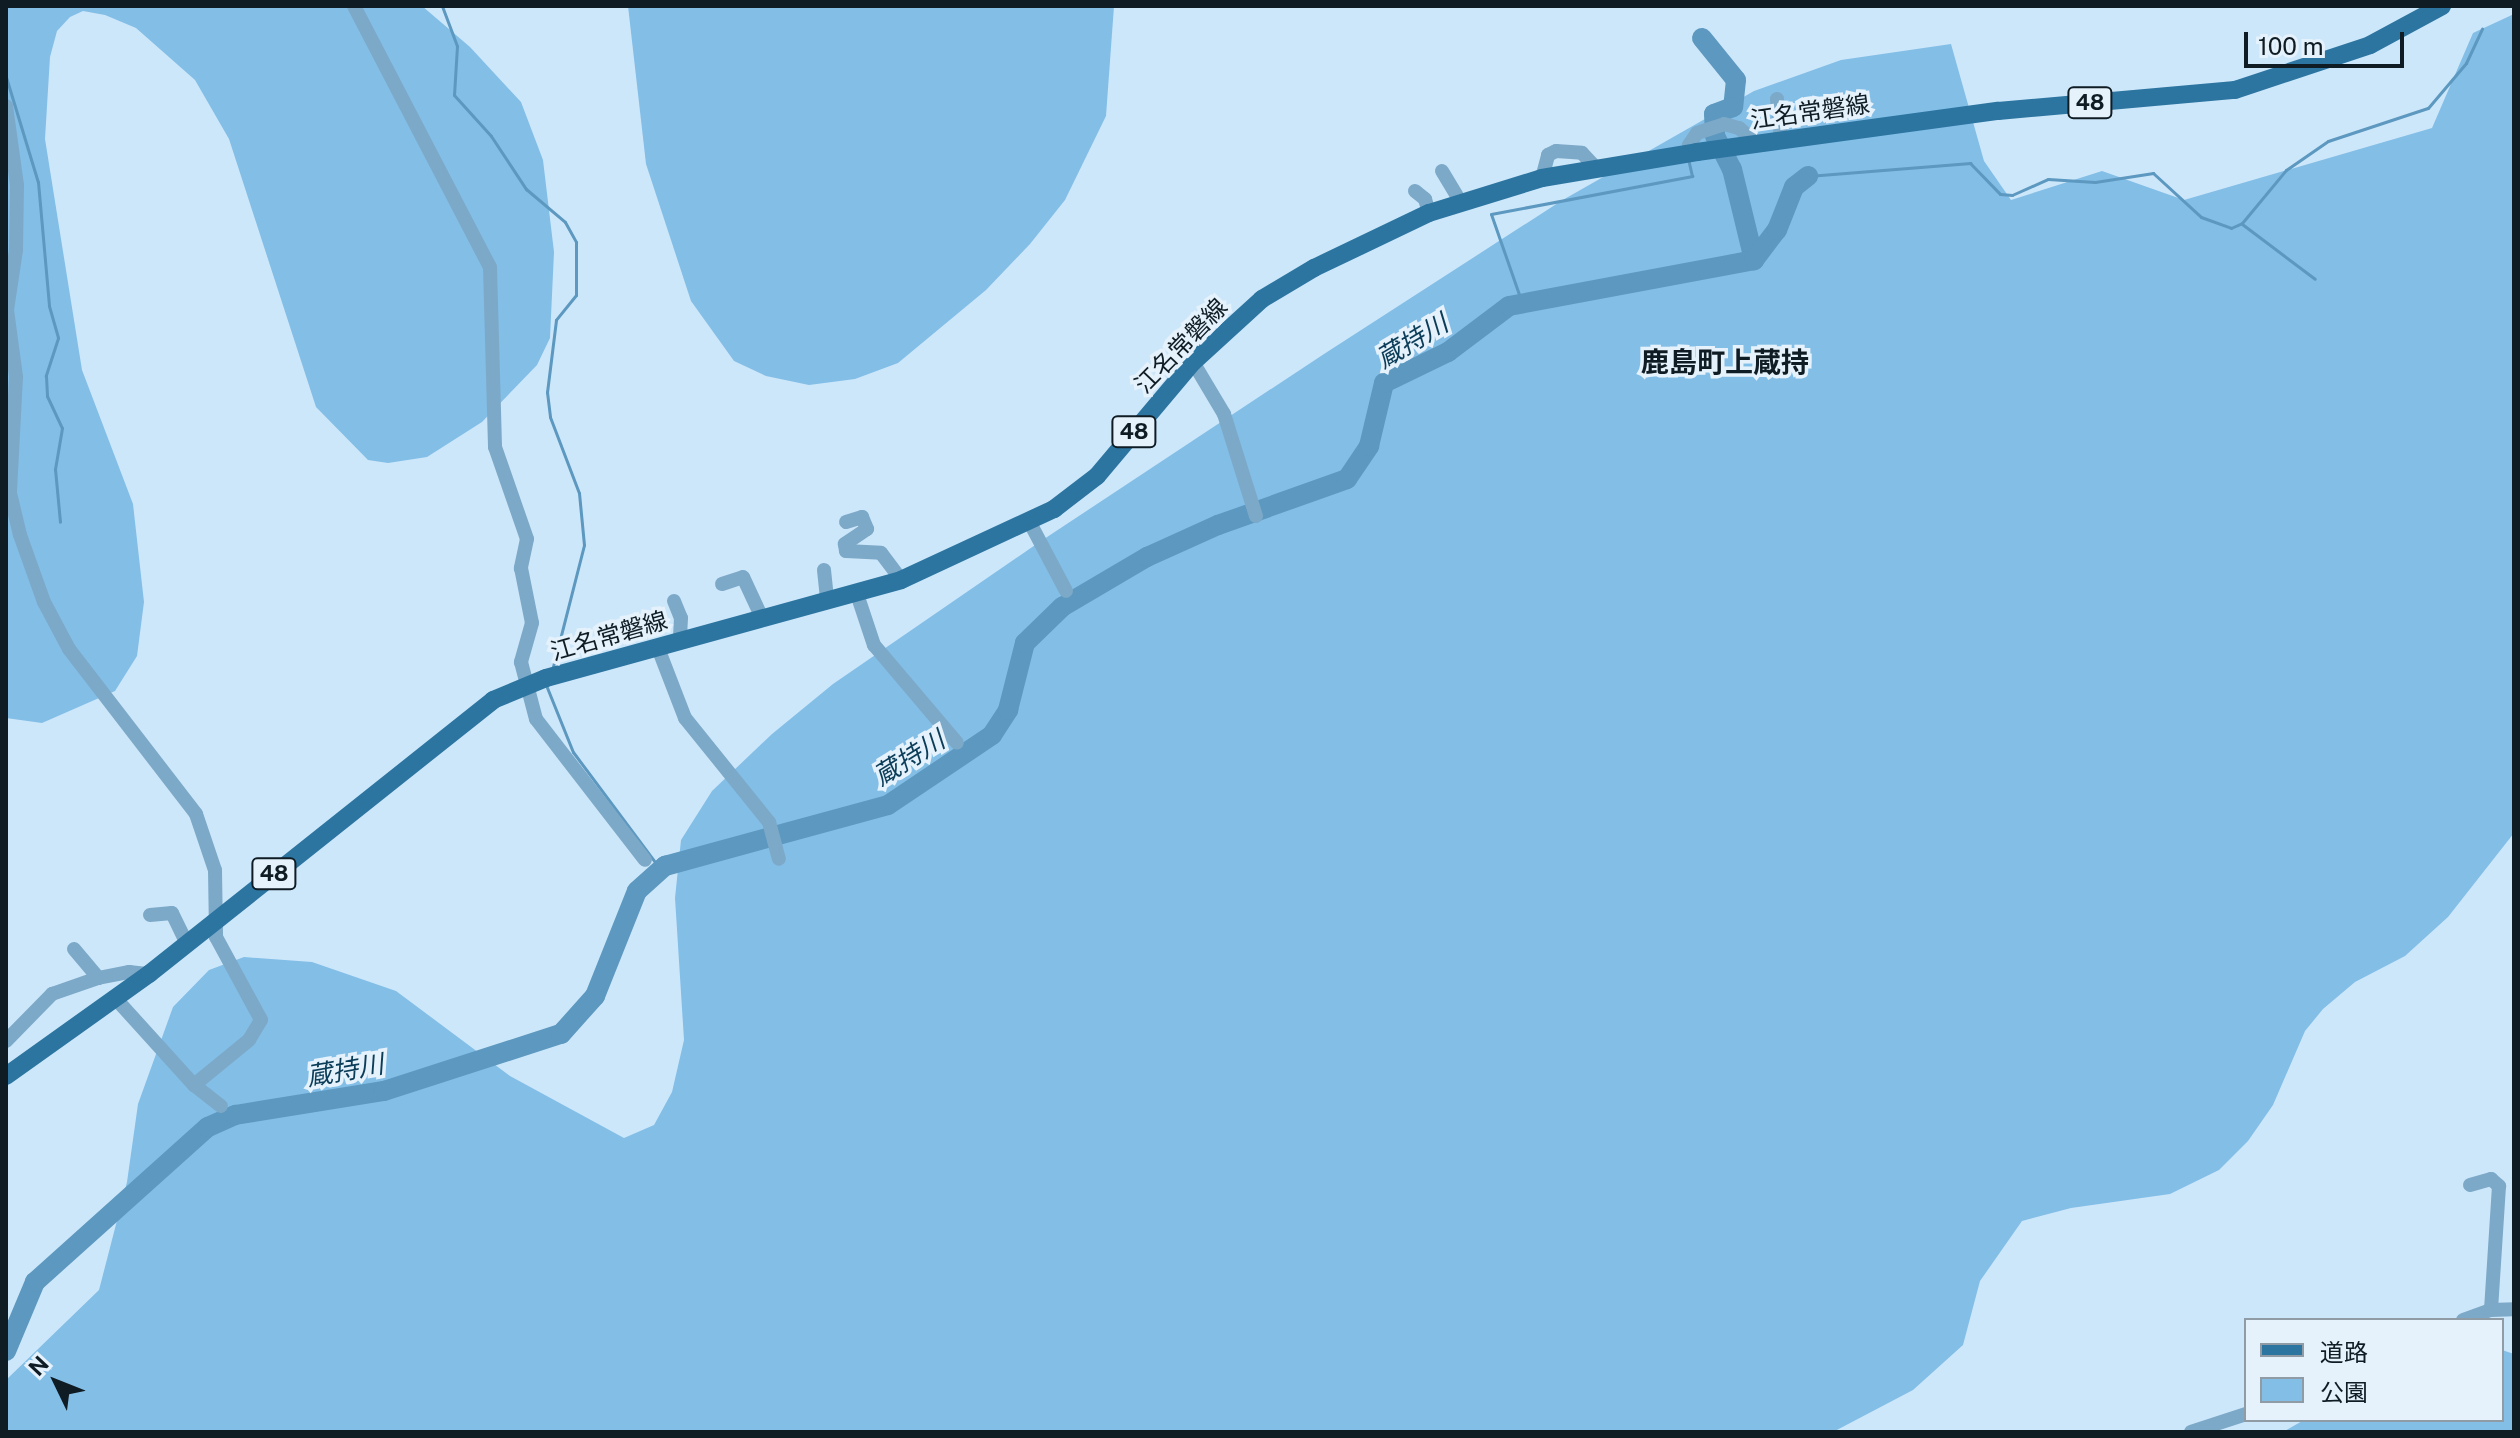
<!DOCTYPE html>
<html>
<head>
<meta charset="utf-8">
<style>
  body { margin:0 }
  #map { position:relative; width:2520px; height:1438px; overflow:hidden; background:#cde7fa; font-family:"Public Sans","Noto Sans JP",sans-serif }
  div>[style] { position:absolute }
  .green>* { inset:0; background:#83bee7 }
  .stream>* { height:3px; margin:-1.5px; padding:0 1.5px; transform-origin:1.5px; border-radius:1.5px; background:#5c98bf }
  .river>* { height:20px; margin:-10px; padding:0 10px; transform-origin:10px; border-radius:10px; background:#5c98bf }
  .minor>* { height:14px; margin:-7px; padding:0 7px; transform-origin:7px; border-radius:7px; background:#7da9c8 }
  .major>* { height:18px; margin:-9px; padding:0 9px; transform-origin:9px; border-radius:9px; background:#2c75a1 }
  span { translate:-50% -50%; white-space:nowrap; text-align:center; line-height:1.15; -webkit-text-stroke:7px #e5f2fc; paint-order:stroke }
  .shield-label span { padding:2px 6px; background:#e5f2fc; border:2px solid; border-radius:6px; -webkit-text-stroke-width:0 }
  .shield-label { font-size:22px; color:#0f1c24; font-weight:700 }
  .street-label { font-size:24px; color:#0f1c24 }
  .water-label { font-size:26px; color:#0b3c58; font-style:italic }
  .quarter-label { font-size:28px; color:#0f1c24; font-weight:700 }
  .frame { position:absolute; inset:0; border:8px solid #0f1c24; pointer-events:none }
  .legend { position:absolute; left:2244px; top:1318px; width:260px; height:104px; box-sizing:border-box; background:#e5f2fc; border:2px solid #8f9ca6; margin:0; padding:10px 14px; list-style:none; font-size:24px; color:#0f1c24 }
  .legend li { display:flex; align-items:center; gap:16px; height:40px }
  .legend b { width:40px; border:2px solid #8f9ca6 }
  .north { position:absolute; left:16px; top:1342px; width:80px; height:80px; -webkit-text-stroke:6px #e5f2fc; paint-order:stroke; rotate:313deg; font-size:22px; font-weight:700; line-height:32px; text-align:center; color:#0f1c24 }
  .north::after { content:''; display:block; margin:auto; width:28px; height:36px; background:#0f1c24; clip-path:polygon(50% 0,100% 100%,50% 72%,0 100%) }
  .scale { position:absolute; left:2244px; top:32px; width:160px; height:36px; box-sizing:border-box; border:4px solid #0f1c24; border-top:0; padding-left:10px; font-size:24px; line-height:28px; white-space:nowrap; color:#0f1c24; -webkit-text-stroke:6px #e5f2fc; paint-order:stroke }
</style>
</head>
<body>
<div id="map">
  <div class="green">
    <div style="clip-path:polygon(6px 6px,422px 6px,470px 47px,521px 102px,543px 160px,554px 252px,550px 338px,537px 365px,482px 422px,427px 457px,388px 463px,368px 460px,316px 407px,229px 139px,195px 80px,136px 28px,105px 15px,83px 11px,70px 17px,57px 31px,50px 57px,45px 139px,82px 370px,133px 504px,144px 602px,137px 656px,115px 691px,42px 723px,6px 718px)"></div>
    <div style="clip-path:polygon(628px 6px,1114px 6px,1106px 116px,1065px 200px,1030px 244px,986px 290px,898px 363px,855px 379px,809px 385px,766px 376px,734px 361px,691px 301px,646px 164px)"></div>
    <div style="clip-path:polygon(2514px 14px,2514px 833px,2448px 917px,2405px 956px,2355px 982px,2323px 1009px,2305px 1031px,2273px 1105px,2248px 1141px,2219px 1170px,2170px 1194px,2071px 1208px,2022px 1221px,1980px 1281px,1963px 1345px,1913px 1390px,1833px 1432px,6px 1432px,6px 1380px,99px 1290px,127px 1182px,138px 1104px,173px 1007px,209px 970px,244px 957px,312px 962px,396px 991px,510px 1076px,624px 1138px,654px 1125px,672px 1092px,684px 1040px,675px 898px,681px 840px,712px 791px,772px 734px,833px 684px,1038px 543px,1324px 354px,1561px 201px,1754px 91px,1841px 60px,1951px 44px,1984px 161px,2011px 200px,2102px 171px,2184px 200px,2432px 128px,2473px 33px)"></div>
    <div style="clip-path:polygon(2502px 1350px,2514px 1354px,2514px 1432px,2283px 1432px,2304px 1420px,2502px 1420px)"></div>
  </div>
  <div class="stream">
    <div style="left:442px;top:6px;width:43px;rotate:69.4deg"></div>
    <div style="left:457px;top:46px;width:49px;rotate:93.5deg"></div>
    <div style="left:454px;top:95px;width:55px;rotate:47.9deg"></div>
    <div style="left:491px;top:136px;width:64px;rotate:56.6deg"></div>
    <div style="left:526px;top:189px;width:51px;rotate:40.2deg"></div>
    <div style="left:565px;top:222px;width:23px;rotate:61deg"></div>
    <div style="left:576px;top:242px;width:53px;rotate:90deg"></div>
    <div style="left:576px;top:295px;width:32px;rotate:129deg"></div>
    <div style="left:556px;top:320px;width:73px;rotate:97.1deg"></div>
    <div style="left:547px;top:392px;width:25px;rotate:83deg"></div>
    <div style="left:550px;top:417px;width:81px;rotate:69.1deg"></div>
    <div style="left:579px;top:493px;width:52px;rotate:84.5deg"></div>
    <div style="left:584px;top:545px;width:126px;rotate:104.3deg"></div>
    <div style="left:6px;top:77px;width:110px;rotate:73.1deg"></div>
    <div style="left:38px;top:182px;width:124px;rotate:84.9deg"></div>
    <div style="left:49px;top:306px;width:33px;rotate:74deg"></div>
    <div style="left:58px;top:338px;width:40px;rotate:108deg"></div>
    <div style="left:46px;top:376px;width:20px;rotate:87deg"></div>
    <div style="left:47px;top:396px;width:35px;rotate:65deg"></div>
    <div style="left:62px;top:428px;width:42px;rotate:99.7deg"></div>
    <div style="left:55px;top:469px;width:53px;rotate:84.6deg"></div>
    <div style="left:1706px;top:123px;width:12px;rotate:-48deg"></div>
    <div style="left:1808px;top:176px;width:163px;rotate:-4.6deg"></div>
    <div style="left:1970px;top:163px;width:43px;rotate:45.9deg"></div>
    <div style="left:2000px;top:194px;width:12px;rotate:5deg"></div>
    <div style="left:2012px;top:195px;width:39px;rotate:-24deg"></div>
    <div style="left:2048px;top:179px;width:47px;rotate:3.7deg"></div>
    <div style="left:2095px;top:182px;width:59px;rotate:-8.8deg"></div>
    <div style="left:2153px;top:173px;width:65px;rotate:42.5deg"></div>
    <div style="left:2201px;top:217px;width:32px;rotate:20deg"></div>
    <div style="left:2231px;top:228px;width:12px;rotate:-24deg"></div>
    <div style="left:2242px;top:223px;width:69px;rotate:-50.3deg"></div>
    <div style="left:2286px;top:170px;width:51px;rotate:-34.6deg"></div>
    <div style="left:2328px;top:141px;width:105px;rotate:-18.3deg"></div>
    <div style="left:2428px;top:108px;width:59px;rotate:-49.8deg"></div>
    <div style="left:2466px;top:63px;width:38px;rotate:-65deg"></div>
    <div style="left:2242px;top:224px;width:91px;rotate:37deg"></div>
    <div style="left:1522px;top:303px;width:94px;rotate:-109.2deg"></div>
    <div style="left:1491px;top:214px;width:205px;rotate:-10.7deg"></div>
    <div style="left:1692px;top:176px;width:17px;rotate:-103deg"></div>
    <div style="left:546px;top:685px;width:72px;rotate:68.1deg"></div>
    <div style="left:573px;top:752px;width:147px;rotate:53.3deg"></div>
  </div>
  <div class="river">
    <div style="left:1702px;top:38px;width:54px;rotate:51deg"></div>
    <div style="left:1736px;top:80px;width:27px;rotate:96deg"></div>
    <div style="left:1733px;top:107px;width:20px;rotate:160deg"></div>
    <div style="left:1714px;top:114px;width:22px;rotate:87deg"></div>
    <div style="left:1715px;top:136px;width:37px;rotate:63deg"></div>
    <div style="left:1732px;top:169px;width:94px;rotate:76.4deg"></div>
    <div style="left:6px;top:1351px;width:75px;rotate:-67.2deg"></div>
    <div style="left:35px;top:1282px;width:232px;rotate:-41.9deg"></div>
    <div style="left:208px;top:1127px;width:30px;rotate:-24deg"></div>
    <div style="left:235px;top:1115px;width:151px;rotate:-9.2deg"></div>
    <div style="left:384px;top:1091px;width:186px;rotate:-17.9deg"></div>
    <div style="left:561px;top:1034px;width:51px;rotate:-48.2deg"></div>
    <div style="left:595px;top:996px;width:113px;rotate:-68.2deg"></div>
    <div style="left:637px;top:891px;width:38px;rotate:-42deg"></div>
    <div style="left:665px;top:866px;width:231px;rotate:-15.3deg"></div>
    <div style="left:888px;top:805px;width:125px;rotate:-33.9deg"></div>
    <div style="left:992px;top:735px;width:30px;rotate:-57deg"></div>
    <div style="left:1008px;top:710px;width:69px;rotate:-75.8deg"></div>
    <div style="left:1025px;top:643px;width:52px;rotate:-44.2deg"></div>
    <div style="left:1062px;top:607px;width:99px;rotate:-30.5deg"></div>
    <div style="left:1147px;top:557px;width:78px;rotate:-24.3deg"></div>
    <div style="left:1218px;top:525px;width:137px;rotate:-19.6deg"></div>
    <div style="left:1347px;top:479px;width:40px;rotate:-56deg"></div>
    <div style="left:1369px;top:446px;width:65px;rotate:-76.6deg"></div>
    <div style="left:1384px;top:383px;width:71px;rotate:-25.8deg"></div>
    <div style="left:1448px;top:352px;width:76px;rotate:-37deg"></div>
    <div style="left:1509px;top:306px;width:249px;rotate:-10.6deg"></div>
    <div style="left:1754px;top:260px;width:38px;rotate:-53deg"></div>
    <div style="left:1777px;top:230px;width:46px;rotate:-68.4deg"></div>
    <div style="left:1794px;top:187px;width:18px;rotate:-38deg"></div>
  </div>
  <div class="minor">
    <div style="left:354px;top:6px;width:294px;rotate:62.5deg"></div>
    <div style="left:490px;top:267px;width:180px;rotate:88.4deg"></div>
    <div style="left:495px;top:447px;width:97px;rotate:70.8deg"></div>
    <div style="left:527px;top:539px;width:30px;rotate:102deg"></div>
    <div style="left:521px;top:568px;width:56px;rotate:78.7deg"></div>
    <div style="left:532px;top:623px;width:41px;rotate:105.8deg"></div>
    <div style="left:521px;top:662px;width:59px;rotate:75.3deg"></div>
    <div style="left:536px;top:719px;width:178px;rotate:52.3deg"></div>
    <div style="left:1777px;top:99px;width:41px;rotate:84.4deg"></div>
    <div style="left:6px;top:106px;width:80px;rotate:82.1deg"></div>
    <div style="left:17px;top:185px;width:65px;rotate:90.9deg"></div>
    <div style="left:16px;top:250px;width:61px;rotate:98.5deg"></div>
    <div style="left:7px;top:310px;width:68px;rotate:82.3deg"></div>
    <div style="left:16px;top:377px;width:116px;rotate:93deg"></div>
    <div style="left:10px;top:493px;width:43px;rotate:76.6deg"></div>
    <div style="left:20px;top:535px;width:71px;rotate:70.3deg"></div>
    <div style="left:44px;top:602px;width:53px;rotate:62deg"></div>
    <div style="left:69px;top:649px;width:208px;rotate:52.4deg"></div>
    <div style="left:196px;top:814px;width:59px;rotate:71.3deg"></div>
    <div style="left:215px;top:870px;width:67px;rotate:89.1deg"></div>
    <div style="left:216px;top:937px;width:94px;rotate:61.5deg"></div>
    <div style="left:261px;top:1020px;width:23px;rotate:121deg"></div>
    <div style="left:249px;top:1040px;width:71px;rotate:140.7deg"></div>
    <div style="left:1690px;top:153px;width:8px;rotate:-97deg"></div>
    <div style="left:1689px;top:145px;width:14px;rotate:-56deg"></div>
    <div style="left:1697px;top:133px;width:28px;rotate:-18deg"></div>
    <div style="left:1724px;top:124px;width:16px;rotate:15deg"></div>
    <div style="left:1739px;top:128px;width:24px;rotate:42deg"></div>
    <div style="left:1442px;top:171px;width:35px;rotate:59deg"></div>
    <div style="left:1542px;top:178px;width:24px;rotate:-75deg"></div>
    <div style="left:1548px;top:155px;width:9px;rotate:-27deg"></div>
    <div style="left:1556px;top:151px;width:26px;rotate:4deg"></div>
    <div style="left:1582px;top:153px;width:21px;rotate:47deg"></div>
    <div style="left:1415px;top:191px;width:13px;rotate:39deg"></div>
    <div style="left:1425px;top:199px;width:15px;rotate:74deg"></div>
    <div style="left:1193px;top:362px;width:61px;rotate:59.2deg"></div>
    <div style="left:1224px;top:414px;width:107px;rotate:72.6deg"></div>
    <div style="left:1029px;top:521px;width:79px;rotate:62.1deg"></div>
    <div style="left:846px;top:522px;width:17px;rotate:-17deg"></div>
    <div style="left:862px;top:517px;width:13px;rotate:67deg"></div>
    <div style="left:867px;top:529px;width:27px;rotate:146deg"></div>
    <div style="left:845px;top:544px;width:7px;rotate:82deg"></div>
    <div style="left:846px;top:551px;width:35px;rotate:3deg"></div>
    <div style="left:881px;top:553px;width:34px;rotate:53deg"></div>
    <div style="left:824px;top:570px;width:30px;rotate:84deg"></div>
    <div style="left:722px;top:584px;width:22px;rotate:-18deg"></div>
    <div style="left:743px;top:577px;width:47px;rotate:65.1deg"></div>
    <div style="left:857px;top:594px;width:54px;rotate:71.6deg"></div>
    <div style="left:874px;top:645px;width:128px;rotate:49.7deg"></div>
    <div style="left:674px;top:601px;width:18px;rotate:68deg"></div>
    <div style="left:681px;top:618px;width:22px;rotate:93deg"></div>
    <div style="left:658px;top:648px;width:75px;rotate:68.9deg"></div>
    <div style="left:685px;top:718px;width:134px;rotate:51.1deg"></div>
    <div style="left:769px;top:822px;width:38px;rotate:75deg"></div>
    <div style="left:150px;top:915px;width:22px;rotate:-5deg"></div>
    <div style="left:172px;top:913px;width:34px;rotate:64deg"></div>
    <div style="left:74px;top:949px;width:38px;rotate:50deg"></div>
    <div style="left:116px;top:999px;width:116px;rotate:47.8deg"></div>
    <div style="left:194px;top:1085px;width:34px;rotate:38deg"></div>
    <div style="left:6px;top:1041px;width:66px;rotate:-45.6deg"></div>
    <div style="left:52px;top:994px;width:49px;rotate:-19.2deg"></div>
    <div style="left:98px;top:978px;width:32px;rotate:-11deg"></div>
    <div style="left:129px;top:972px;width:20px;rotate:6deg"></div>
    <div style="left:2470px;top:1185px;width:22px;rotate:-16deg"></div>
    <div style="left:2491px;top:1179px;width:11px;rotate:41deg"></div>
    <div style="left:2499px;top:1186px;width:124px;rotate:93.7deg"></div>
    <div style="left:2463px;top:1320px;width:30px;rotate:-20deg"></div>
    <div style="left:2491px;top:1310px;width:23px;rotate:-2deg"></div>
    <div style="left:2191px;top:1432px;width:58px;rotate:-18.1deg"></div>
  </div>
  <div class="major">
    <div style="left:6px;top:1076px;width:176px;rotate:-35.5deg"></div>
    <div style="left:149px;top:974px;width:440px;rotate:-38.5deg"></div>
    <div style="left:493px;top:700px;width:57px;rotate:-22.5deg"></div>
    <div style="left:546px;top:678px;width:368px;rotate:-15.4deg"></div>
    <div style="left:901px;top:580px;width:169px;rotate:-24.9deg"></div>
    <div style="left:1054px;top:509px;width:54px;rotate:-37.5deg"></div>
    <div style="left:1097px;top:476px;width:149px;rotate:-49.9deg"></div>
    <div style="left:1193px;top:362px;width:93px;rotate:-42.4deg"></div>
    <div style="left:1262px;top:299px;width:61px;rotate:-30.8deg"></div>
    <div style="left:1314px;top:268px;width:127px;rotate:-25.6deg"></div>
    <div style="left:1429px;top:213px;width:118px;rotate:-17.2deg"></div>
    <div style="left:1542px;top:178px;width:157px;rotate:-9.5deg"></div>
    <div style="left:1697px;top:152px;width:304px;rotate:-7.8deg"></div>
    <div style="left:1998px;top:111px;width:238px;rotate:-5.1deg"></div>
    <div style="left:2235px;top:90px;width:142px;rotate:-18.4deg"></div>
    <div style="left:2370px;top:45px;width:82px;rotate:-28.4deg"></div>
  </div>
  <div class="shield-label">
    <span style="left:2090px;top:103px">48</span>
    <span style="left:1134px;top:432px">48</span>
    <span style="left:274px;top:874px">48</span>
  </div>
  <div class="street-label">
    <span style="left:1810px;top:112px;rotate:-8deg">江名常磐線</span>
    <span style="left:1181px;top:346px;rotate:-46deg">江名常磐線</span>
    <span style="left:609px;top:636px;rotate:-16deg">江名常磐線</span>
  </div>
  <div class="water-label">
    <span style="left:1412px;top:341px;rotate:-31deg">蔵持川</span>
    <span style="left:909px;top:758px;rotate:-32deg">蔵持川</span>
    <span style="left:345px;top:1070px;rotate:-10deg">蔵持川</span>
  </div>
  <div class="quarter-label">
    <span style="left:1725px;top:362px">鹿島町上蔵持</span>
  </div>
  <div class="frame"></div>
  <ul class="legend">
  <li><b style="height:10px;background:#2c75a1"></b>道路</li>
  <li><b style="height:22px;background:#83bee7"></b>公園</li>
  </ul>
  <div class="north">N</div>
  <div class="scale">100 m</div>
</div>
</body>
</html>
